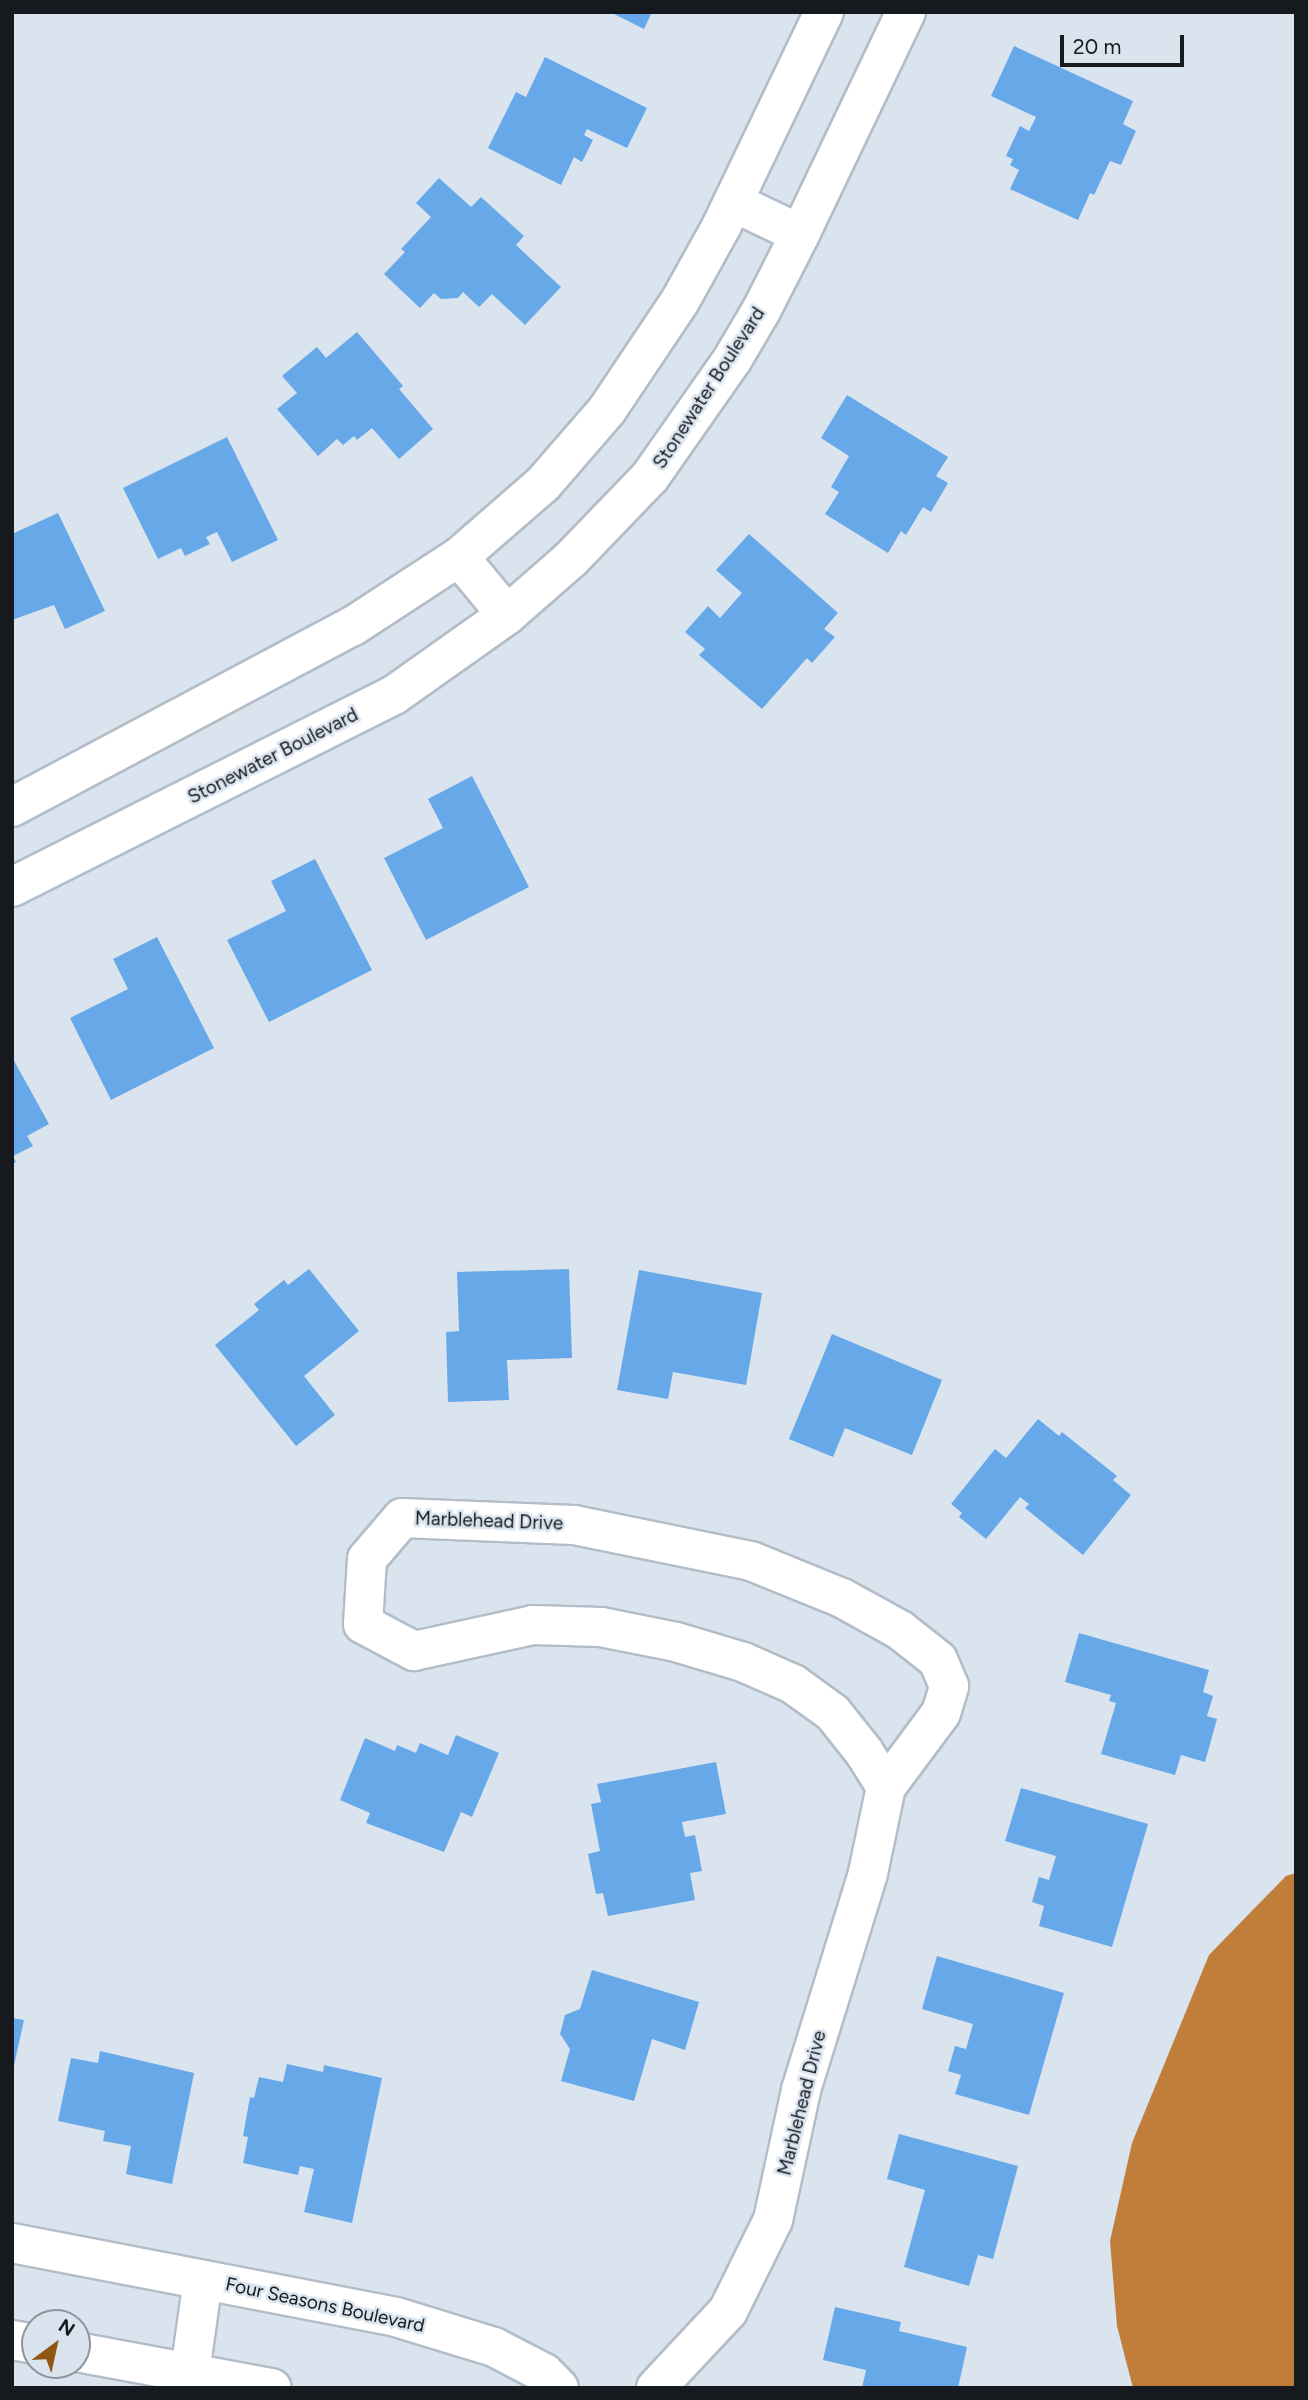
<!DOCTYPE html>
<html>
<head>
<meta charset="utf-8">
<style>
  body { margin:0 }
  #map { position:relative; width:1308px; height:2400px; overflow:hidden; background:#dae4ef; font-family:Figtree,sans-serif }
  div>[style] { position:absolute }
  .water>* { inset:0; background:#c17e3b }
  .building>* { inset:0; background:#67a8e9 }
  .roads { filter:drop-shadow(2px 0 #b3bdc8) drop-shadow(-2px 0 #b3bdc8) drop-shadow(0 2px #b3bdc8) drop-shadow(0 -2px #b3bdc8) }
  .minor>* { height:38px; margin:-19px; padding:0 19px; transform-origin:19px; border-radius:19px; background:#fff }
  span { translate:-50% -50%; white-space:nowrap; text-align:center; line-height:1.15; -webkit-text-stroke:5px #dae4ef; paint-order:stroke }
  .street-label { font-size:19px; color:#16191d }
  .frame { position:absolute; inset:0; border:14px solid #16191d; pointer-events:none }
  .north { position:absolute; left:21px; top:2309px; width:70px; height:70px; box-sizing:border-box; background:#dae4ef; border:2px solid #8c939b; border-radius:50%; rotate:33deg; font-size:19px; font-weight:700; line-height:28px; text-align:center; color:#16191d }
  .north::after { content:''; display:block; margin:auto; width:24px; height:32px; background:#905613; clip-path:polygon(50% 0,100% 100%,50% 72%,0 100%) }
  .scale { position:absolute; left:1060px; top:35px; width:124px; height:32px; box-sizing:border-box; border:4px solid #16191d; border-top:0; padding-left:9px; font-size:21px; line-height:24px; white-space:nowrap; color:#16191d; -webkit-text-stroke:5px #dae4ef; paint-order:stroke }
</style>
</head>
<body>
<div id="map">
  <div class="water">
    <div style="clip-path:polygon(1296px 1873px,1296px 2388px,1133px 2388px,1117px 2326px,1110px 2241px,1132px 2143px,1209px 1955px,1286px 1876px)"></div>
  </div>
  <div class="building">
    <div style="clip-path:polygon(610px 12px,652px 12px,644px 29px)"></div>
    <div style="clip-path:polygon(1014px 46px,1133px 101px,1123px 124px,1136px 131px,1121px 165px,1110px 161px,1094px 195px,1090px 193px,1078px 220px,1010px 189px,1019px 170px,1010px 165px,1013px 159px,1006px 156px,1020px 126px,1029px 131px,1036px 117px,991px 96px)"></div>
    <div style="clip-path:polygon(545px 57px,647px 108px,627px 148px,587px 129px,584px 135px,593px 140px,582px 162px,574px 157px,561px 185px,488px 148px,516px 92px,526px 97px)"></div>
    <div style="clip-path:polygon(439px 178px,471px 207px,481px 197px,524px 236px,516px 245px,561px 287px,525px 325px,492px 294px,479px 307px,463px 292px,458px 298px,441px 299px,434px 293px,420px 308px,384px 274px,405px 252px,401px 249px,431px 217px,416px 203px)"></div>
    <div style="clip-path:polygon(357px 332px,403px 386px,399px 389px,433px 429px,399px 459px,372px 428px,357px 440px,354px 436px,343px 445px,337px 439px,318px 456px,277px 409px,297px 393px,282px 376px,317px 347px,326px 358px)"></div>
    <div style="clip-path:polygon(847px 395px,948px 457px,936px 476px,948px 483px,931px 512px,923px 507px,906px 535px,901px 531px,888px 553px,825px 514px,839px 492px,831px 487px,849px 456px,821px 438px)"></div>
    <div style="clip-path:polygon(227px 437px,278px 540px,232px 562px,217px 532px,206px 537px,210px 544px,185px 556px,181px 548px,158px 559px,123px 488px)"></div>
    <div style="clip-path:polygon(58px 513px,105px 611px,65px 629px,54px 605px,12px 620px,12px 534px)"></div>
    <div style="clip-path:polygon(749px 534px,838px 613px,824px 629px,835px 637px,812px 663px,807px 658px,762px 709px,699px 655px,705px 649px,685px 632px,708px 606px,720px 618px,742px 593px,716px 570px)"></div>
    <div style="clip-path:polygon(472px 776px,529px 887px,426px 940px,384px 858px,443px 828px,428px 799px)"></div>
    <div style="clip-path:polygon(315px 859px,372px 970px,269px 1022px,227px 940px,286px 911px,271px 881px)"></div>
    <div style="clip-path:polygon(157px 937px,214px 1048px,111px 1100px,70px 1018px,128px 989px,113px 959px)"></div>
    <div style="clip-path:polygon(12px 1057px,49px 1124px,27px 1136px,33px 1146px,13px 1156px,16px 1162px,12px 1164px)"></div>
    <div style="clip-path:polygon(309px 1269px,359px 1331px,304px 1376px,335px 1415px,296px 1446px,215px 1345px,259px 1310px,254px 1304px,284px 1280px,288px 1285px)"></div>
    <div style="clip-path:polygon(569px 1269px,572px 1358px,507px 1360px,509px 1400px,448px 1402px,446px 1332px,459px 1331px,457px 1272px)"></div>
    <div style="clip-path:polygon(639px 1270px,762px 1293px,746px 1385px,673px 1372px,668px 1399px,617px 1390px)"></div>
    <div style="clip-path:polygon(832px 1334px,942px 1380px,912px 1455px,845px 1428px,833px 1457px,789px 1439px)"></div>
    <div style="clip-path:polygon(1038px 1419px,1059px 1436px,1062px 1432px,1117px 1476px,1113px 1480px,1131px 1495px,1083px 1555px,1025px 1508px,1029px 1504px,1020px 1497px,986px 1539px,959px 1517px,962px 1513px,951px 1504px,995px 1449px,1006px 1458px)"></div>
    <div style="clip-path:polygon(1079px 1633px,1209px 1670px,1203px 1692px,1213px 1696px,1207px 1716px,1217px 1719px,1205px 1762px,1181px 1755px,1175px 1775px,1101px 1754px,1116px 1703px,1109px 1701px,1111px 1695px,1065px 1682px)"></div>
    <div style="clip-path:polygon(456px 1735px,499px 1753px,472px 1817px,461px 1812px,444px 1852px,366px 1823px,370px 1813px,340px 1800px,365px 1738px,395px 1751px,397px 1745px,416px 1753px,420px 1743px,448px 1755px)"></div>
    <div style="clip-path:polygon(716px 1762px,726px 1814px,682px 1822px,685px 1837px,695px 1835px,702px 1871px,690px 1873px,695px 1900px,608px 1916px,603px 1893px,596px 1894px,588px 1854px,600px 1851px,591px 1804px,601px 1802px,597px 1784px)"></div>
    <div style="clip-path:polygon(1021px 1788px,1148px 1824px,1112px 1947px,1039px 1926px,1044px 1906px,1032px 1902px,1039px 1877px,1049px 1880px,1056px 1856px,1005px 1841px)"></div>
    <div style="clip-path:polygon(937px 1956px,1064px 1993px,1029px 2115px,955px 2094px,961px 2075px,948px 2071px,955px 2046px,966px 2049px,973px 2024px,922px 2009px)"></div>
    <div style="clip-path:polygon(592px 1970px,699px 2002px,685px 2050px,652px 2039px,634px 2101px,561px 2081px,570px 2049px,560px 2034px,565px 2015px,580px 2009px)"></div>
    <div style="clip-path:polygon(12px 2018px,24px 2020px,13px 2070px,12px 2070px)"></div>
    <div style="clip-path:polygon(100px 2051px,194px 2073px,172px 2184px,126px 2174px,131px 2146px,103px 2141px,105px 2131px,58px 2121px,71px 2058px,98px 2063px)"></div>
    <div style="clip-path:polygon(287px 2064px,323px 2072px,324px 2065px,382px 2078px,352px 2223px,304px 2212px,314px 2169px,300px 2166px,298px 2175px,243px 2163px,248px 2137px,243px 2136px,250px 2097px,254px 2098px,259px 2077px,283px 2082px)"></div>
    <div style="clip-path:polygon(899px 2134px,1018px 2166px,993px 2259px,978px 2255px,969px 2286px,904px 2267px,925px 2190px,887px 2179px)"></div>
    <div style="clip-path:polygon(835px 2307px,901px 2322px,899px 2331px,967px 2347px,958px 2388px,862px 2388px,866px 2370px,823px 2360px)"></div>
  </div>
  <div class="roads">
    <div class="minor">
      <div style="left:733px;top:202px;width:74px;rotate:25.5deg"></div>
      <div style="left:459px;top:557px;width:75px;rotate:50.4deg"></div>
      <div style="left:12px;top:807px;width:386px;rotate:-28deg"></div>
      <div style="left:353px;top:626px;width:126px;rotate:-33.1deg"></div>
      <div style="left:459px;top:557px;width:111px;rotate:-41deg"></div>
      <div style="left:543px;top:484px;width:98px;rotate:-49.1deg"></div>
      <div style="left:607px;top:410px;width:131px;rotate:-56.2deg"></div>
      <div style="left:680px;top:301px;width:85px;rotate:-61deg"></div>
      <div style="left:721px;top:227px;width:238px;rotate:-64.4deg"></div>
      <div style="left:12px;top:887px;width:428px;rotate:-26.7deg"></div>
      <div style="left:394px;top:695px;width:138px;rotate:-35.3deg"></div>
      <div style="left:507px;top:615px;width:85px;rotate:-41.2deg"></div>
      <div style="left:571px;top:559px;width:114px;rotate:-46.1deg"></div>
      <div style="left:650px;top:477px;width:143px;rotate:-55deg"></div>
      <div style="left:732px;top:360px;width:59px;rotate:-59.5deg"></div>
      <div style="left:762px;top:309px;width:84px;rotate:-63.1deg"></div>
      <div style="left:800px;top:234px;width:246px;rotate:-64.5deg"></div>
      <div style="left:12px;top:2243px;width:391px;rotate:10.9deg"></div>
      <div style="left:396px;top:2317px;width:102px;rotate:17deg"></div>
      <div style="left:494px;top:2347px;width:56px;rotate:27.5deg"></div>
      <div style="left:544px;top:2373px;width:21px;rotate:45deg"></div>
      <div style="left:12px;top:2340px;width:23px;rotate:10deg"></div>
      <div style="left:77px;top:2352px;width:198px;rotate:10.5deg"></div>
      <div style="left:190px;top:2372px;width:93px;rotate:-82deg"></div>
      <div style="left:656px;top:2388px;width:105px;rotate:-46.9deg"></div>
      <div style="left:728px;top:2311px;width:102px;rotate:-63.7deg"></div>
      <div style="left:773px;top:2220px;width:133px;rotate:-77.8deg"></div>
      <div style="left:801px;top:2090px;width:227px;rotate:-72.8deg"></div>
      <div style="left:868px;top:1873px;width:88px;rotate:-78.2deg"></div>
      <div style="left:886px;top:1787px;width:92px;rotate:-53.4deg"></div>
      <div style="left:941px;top:1713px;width:28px;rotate:-73deg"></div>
      <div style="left:949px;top:1686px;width:28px;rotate:-113deg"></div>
      <div style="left:938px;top:1660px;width:48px;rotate:-141.7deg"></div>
      <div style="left:900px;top:1630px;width:66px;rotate:-151.1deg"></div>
      <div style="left:842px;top:1598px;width:98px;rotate:-157.9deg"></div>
      <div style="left:751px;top:1561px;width:181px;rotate:-168.5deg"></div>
      <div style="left:574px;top:1525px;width:172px;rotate:-177.7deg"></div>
      <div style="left:402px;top:1518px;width:54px;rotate:130.5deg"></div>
      <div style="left:367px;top:1559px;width:65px;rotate:93.5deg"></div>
      <div style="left:363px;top:1624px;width:58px;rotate:27.9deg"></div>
      <div style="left:414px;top:1651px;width:122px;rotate:-12.3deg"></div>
      <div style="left:533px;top:1625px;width:68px;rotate:1.7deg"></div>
      <div style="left:601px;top:1627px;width:76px;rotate:11.3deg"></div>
      <div style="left:676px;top:1642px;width:70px;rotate:16.6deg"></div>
      <div style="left:743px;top:1662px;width:55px;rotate:23.7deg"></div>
      <div style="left:793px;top:1684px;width:49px;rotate:35.9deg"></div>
      <div style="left:833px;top:1713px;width:50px;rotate:51.5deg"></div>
      <div style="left:864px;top:1752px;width:41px;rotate:57.8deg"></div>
    </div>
  </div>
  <div class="street-label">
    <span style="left:709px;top:388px;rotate:-57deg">Stonewater Boulevard</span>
    <span style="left:273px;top:756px;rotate:-27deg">Stonewater Boulevard</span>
    <span style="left:489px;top:1521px;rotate:2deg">Marblehead Drive</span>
    <span style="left:802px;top:2103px;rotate:-76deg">Marblehead Drive</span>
    <span style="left:325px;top:2305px;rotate:12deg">Four Seasons Boulevard</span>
  </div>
  <div class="frame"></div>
  <div class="north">N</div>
  <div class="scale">20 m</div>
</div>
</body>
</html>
